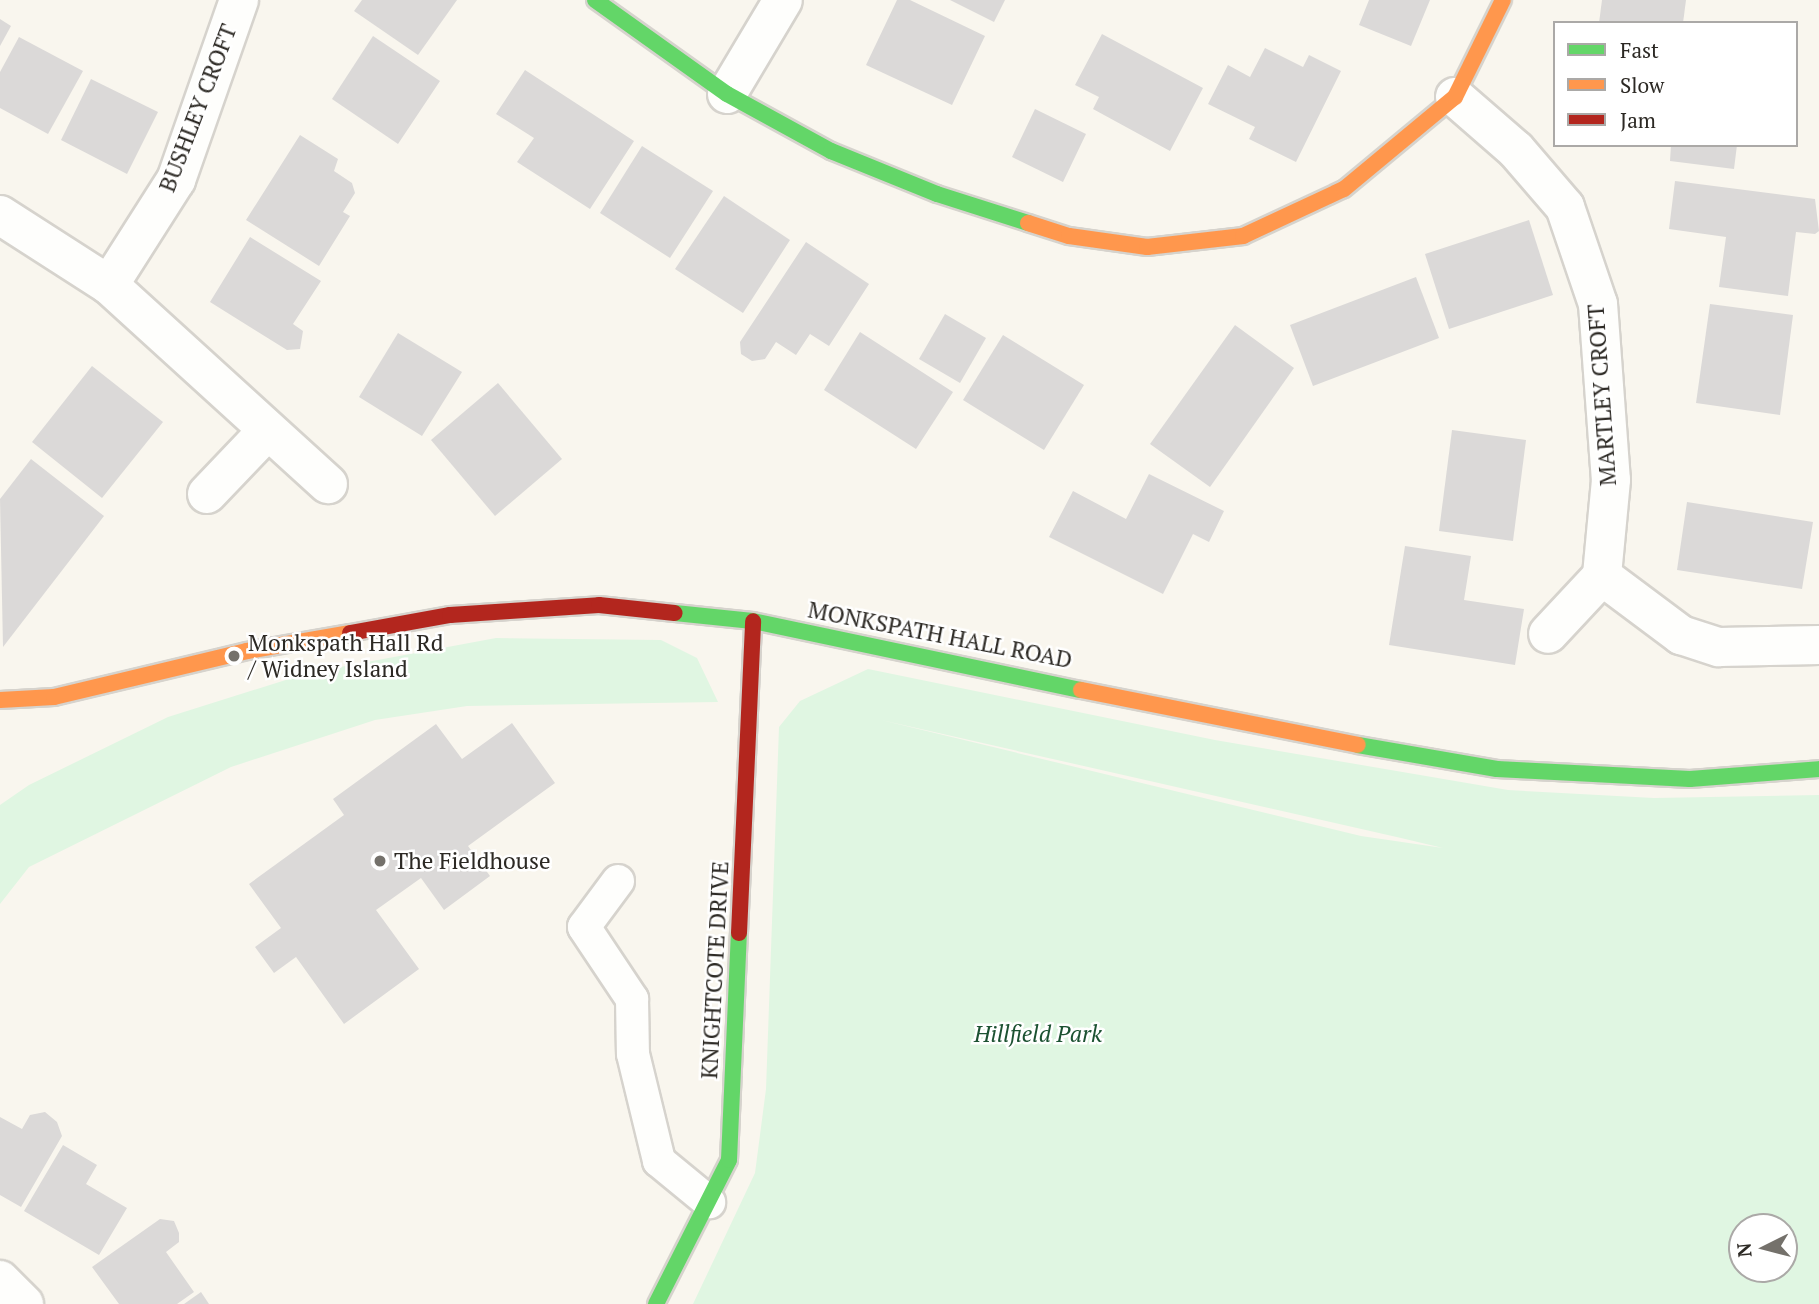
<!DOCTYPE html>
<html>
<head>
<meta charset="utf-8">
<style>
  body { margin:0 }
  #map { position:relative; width:1819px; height:1304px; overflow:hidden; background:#f9f6ee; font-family:"PT Serif",serif }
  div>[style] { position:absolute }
  .green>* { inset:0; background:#e0f6e2 }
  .building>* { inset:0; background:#dbd9d8 }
  .roads { filter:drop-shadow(2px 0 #d6d3cd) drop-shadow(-2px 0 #d6d3cd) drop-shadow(0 2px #d6d3cd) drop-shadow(0 -2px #d6d3cd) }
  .lane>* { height:32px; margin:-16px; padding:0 16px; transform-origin:16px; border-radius:16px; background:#fefefc }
  .street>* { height:38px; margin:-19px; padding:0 19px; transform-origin:19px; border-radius:19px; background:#fefefc }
  .fast>* { height:16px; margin:-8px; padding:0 8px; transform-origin:8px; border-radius:8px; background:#63d668 }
  .slow>* { height:16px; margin:-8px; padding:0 8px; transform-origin:8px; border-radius:8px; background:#ff974d }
  .jam>* { height:16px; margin:-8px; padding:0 8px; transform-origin:8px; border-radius:8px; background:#b3261e }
  .dots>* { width:19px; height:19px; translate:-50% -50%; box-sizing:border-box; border:4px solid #fff; border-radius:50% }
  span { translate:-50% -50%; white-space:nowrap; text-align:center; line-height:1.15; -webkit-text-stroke:5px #fff; paint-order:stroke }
  .street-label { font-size:23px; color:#2c2924 }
  .poi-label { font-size:23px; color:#2c2924 }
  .left { translate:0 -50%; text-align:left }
  .park-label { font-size:23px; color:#1c5232; font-style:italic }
  .legend { position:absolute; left:1553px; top:21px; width:245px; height:126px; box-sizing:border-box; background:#fff; border:2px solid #aba9a7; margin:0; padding:9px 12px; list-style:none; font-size:21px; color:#2c2924 }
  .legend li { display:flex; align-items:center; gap:14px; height:35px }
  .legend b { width:35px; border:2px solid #aba9a7 }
  .north { position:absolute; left:1728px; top:1213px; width:70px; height:70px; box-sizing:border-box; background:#fff; border:2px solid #aba9a7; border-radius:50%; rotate:264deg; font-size:19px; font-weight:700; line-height:28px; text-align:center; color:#2c2924 }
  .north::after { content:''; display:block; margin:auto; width:24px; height:32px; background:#74716b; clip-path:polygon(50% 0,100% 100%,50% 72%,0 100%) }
</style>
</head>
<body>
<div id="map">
  <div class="green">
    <div style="clip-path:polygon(496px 638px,661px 640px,697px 658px,718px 702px,467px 706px,375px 720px,231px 767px,29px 867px,0 904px,0 805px,29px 785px,168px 717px,308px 673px)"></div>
    <div style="clip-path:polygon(evenodd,868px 669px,1215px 740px,1508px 790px,1654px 798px,1819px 795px,1819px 1304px,693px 1304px,755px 1173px,766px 1089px,779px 727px,800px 701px,868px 669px,881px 720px,1401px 838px,1443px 848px,1361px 836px,881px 720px,868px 669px,1742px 1227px,1784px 1227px,1784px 1269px,1742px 1269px,1742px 1227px)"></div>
  </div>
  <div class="building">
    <div style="clip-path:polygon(362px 0,457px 0,418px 55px,354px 11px)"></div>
    <div style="clip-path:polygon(897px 0,910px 0,985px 36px,952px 105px,866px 65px)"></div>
    <div style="clip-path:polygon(950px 0,1005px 0,994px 22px)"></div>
    <div style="clip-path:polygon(1369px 0,1430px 0,1411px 46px,1359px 25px)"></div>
    <div style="clip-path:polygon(1602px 0,1686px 0,1683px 23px,1599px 23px)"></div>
    <div style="clip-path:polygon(0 19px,11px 26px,0 46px)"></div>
    <div style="clip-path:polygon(1102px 34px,1203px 88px,1170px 151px,1093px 109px,1099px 97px,1075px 85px)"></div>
    <div style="clip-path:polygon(373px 36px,440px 81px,398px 144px,332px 99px)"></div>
    <div style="clip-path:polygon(19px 37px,83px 71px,48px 134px,0 108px,0 72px)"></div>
    <div style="clip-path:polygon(1265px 48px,1303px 67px,1309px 55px,1341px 71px,1296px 162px,1249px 139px,1255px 127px,1208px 104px,1228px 65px,1250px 77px)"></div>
    <div style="clip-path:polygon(525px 70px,634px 141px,590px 209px,517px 162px,534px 138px,496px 114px)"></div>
    <div style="clip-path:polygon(91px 79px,158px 112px,127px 174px,61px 140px)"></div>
    <div style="clip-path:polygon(1035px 109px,1086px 134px,1063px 182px,1012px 157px)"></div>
    <div style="clip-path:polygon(300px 135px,338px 159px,334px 171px,352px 183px,355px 193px,343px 212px,350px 216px,319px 266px,246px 220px)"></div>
    <div style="clip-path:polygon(1671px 145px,1737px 145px,1734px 169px,1670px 161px)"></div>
    <div style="clip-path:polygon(642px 146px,713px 191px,670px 258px,600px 213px)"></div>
    <div style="clip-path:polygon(1675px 181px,1815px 199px,1819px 231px,1815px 234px,1796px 232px,1788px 296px,1719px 287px,1726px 237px,1669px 229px)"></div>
    <div style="clip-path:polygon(724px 196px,790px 240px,743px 313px,675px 269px)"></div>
    <div style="clip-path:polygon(1529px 220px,1553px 295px,1449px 329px,1425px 254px)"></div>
    <div style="clip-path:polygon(250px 237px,321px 281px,293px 324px,303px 331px,300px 349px,287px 350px,210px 302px)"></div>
    <div style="clip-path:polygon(806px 242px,869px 284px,829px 346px,810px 334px,796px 355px,776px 342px,765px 359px,752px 361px,741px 354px,740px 342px)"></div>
    <div style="clip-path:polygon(1416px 277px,1439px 338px,1313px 386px,1290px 325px)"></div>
    <div style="clip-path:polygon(1710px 304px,1793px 315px,1780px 415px,1696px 403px)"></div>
    <div style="clip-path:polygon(945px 314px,986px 338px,960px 383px,919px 359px)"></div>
    <div style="clip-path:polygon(1235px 325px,1294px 368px,1210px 487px,1150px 444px)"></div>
    <div style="clip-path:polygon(860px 332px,953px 392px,916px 449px,824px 390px)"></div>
    <div style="clip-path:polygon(398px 333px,462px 372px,422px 436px,359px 397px)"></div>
    <div style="clip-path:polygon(1003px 335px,1084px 385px,1044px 450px,963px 400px)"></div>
    <div style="clip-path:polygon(92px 366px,163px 422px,102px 498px,32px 442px)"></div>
    <div style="clip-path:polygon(498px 383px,562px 459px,495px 516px,431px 440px)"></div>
    <div style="clip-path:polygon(1452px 430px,1526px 440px,1513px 541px,1439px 531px)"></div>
    <div style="clip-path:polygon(31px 459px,104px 516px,3px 647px,0 499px)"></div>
    <div style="clip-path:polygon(1149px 474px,1224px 511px,1209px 542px,1193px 534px,1163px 594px,1049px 537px,1073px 491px,1126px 519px)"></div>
    <div style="clip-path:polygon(1687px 502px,1813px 522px,1802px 589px,1677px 570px)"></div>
    <div style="clip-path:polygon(1405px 546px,1471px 556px,1464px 600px,1524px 609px,1515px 665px,1389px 645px)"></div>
    <div style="clip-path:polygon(512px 723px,555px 783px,468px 846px,490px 876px,444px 910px,421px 878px,376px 910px,419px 969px,344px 1024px,296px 957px,274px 973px,255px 947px,281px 928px,249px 884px,344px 815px,333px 799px,436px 724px,462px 759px)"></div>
    <div style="clip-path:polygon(45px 1112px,57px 1122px,62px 1136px,21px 1207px,0 1195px,0 1117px,22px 1129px,30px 1115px)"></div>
    <div style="clip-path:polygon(63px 1145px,97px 1165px,86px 1184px,127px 1208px,99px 1255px,24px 1211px)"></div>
    <div style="clip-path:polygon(160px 1219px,174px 1221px,179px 1233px,179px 1242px,166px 1252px,194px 1292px,177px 1304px,119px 1304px,92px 1267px)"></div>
    <div style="clip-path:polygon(201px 1292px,209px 1304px,184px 1304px)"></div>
  </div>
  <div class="roads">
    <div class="lane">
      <div style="left:618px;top:881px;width:57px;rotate:126.5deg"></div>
      <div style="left:584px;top:927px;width:87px;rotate:56.3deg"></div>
      <div style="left:632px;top:999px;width:55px;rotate:89deg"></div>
      <div style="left:633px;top:1054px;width:110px;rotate:76.3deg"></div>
      <div style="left:659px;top:1161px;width:65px;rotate:39.4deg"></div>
    </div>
    <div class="street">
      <div style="left:727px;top:94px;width:109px;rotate:-59.2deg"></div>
      <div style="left:1455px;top:97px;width:81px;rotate:41deg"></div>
      <div style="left:1516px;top:150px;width:75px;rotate:49.3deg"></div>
      <div style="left:1565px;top:207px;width:102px;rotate:71.2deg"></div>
      <div style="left:1598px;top:304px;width:176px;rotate:85.8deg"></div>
      <div style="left:1611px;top:480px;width:96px;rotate:95.4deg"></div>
      <div style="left:1602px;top:576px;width:79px;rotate:133deg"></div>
      <div style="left:0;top:215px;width:130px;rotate:32.7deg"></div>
      <div style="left:109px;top:285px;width:125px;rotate:-57.5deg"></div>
      <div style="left:176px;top:180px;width:191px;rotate:-70.7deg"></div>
      <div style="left:109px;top:285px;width:296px;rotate:42.3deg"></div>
      <div style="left:207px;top:494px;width:88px;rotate:-46.4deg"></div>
      <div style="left:1602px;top:576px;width:99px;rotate:36.8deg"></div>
      <div style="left:1681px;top:635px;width:40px;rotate:18deg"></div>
      <div style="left:1719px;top:647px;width:100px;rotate:-1.1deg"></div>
      <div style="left:0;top:1280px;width:34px;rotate:45deg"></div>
    </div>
    <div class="fast">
      <div style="left:595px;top:0;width:162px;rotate:35.5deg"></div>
      <div style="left:727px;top:94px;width:119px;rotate:28.7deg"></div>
      <div style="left:831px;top:151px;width:114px;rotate:22.1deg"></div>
      <div style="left:937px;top:194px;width:96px;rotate:17.7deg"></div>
      <div style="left:675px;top:613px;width:78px;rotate:5.9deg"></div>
      <div style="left:753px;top:621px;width:335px;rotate:11.9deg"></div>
      <div style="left:1358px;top:745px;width:141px;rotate:9.8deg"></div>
      <div style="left:1497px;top:769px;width:193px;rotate:3deg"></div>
      <div style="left:1690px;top:779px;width:129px;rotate:-4.4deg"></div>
      <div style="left:656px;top:1304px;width:161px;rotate:-63.1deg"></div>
      <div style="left:729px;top:1160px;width:227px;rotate:-87.5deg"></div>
    </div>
    <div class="slow">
      <div style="left:1028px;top:223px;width:43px;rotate:17.6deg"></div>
      <div style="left:1069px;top:236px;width:79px;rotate:8deg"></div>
      <div style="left:1147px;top:247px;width:97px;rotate:-6.5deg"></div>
      <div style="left:1243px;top:236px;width:111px;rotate:-25deg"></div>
      <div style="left:1344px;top:189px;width:144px;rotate:-39.7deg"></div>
      <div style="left:1455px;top:97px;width:108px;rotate:-63.7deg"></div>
      <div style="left:1081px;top:690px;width:282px;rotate:11.2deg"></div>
      <div style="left:0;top:700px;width:54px;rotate:-3.2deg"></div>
      <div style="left:54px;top:697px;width:198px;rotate:-13.4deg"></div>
      <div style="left:247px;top:651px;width:105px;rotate:-9.9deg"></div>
    </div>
    <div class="jam">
      <div style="left:350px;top:633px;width:102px;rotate:-10.2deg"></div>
      <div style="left:450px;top:615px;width:149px;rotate:-3.8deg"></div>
      <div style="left:599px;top:605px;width:76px;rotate:6deg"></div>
      <div style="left:739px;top:933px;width:312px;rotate:-87.4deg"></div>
    </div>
  </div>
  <div class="dots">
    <div style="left:234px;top:656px;background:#74716b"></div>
    <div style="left:380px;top:861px;background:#74716b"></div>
  </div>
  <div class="street-label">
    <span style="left:198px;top:108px;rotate:-69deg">BUSHLEY CROFT</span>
    <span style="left:1602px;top:395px;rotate:-94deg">MARTLEY CROFT</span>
    <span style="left:940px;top:635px;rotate:11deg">MONKSPATH HALL ROAD</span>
    <span style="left:715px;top:970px;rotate:-87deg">KNIGHTCOTE DRIVE</span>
  </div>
  <div class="poi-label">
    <span class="left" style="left:248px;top:656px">Monkspath Hall Rd<br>/ Widney Island</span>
    <span class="left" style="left:394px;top:861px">The Fieldhouse</span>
  </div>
  <div class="park-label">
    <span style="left:1038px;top:1034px">Hillfield Park</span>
  </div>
  <ul class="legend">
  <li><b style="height:9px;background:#63d668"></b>Fast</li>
  <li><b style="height:9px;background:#ff974d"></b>Slow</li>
  <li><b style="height:9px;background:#b3261e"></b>Jam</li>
  </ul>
  <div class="north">N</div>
</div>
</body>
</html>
